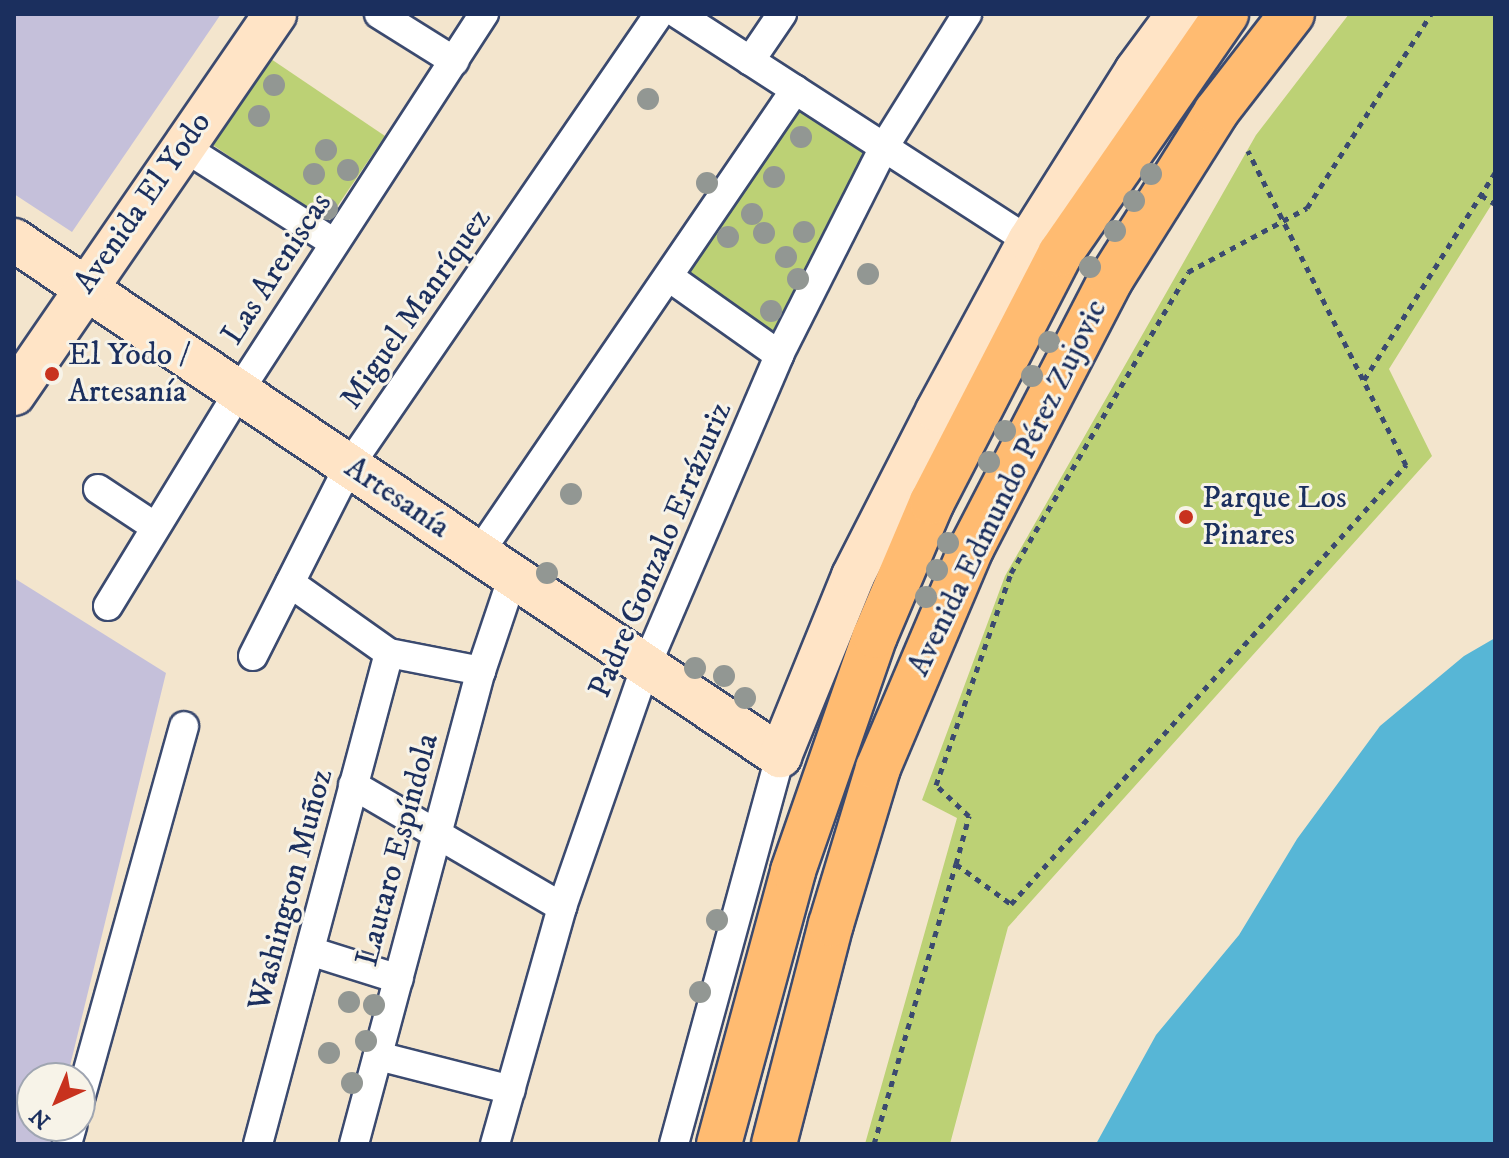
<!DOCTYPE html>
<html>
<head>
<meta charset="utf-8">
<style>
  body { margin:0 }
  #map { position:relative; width:1509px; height:1158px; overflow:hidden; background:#f3e5cd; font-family:"IM FELL DW Pica",serif }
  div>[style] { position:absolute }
  .industrial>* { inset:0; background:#c5c0da }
  .green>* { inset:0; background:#bcd175 }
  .water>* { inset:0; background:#57b6d6 }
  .path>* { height:5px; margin-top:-2.5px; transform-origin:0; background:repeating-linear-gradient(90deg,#3b4a6f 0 6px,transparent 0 12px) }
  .roads { filter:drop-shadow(2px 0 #3b4a6f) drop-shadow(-2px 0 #3b4a6f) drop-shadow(0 2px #3b4a6f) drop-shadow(0 -2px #3b4a6f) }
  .street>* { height:28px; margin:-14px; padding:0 14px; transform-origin:14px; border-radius:14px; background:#fff }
  .secondary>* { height:42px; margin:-21px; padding:0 21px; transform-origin:21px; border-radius:21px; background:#ffe4c6 }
  .highway>* { height:44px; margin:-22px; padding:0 22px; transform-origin:22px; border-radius:22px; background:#ffbb71 }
  .trees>* { width:22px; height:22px; margin:-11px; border-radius:50%; background:#929793 }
  .dots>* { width:22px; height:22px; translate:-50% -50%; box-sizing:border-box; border:4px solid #f7f3e8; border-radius:50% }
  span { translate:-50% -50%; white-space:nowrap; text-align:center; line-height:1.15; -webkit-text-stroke:6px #f7f3e8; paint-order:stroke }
  .street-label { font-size:32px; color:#1b2f5e }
  .poi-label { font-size:32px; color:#1b2f5e }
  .left { translate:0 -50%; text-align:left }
  .frame { position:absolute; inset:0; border:16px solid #1b2f5e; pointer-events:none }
  .north { position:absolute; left:16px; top:1062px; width:80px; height:80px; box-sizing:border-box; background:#f7f3e8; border:2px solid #9fa5b1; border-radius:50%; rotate:224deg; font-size:22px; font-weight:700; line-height:32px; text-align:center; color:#1b2f5e }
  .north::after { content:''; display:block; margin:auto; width:28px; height:36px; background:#c8321e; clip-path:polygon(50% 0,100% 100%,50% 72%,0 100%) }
</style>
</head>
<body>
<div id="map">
  <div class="industrial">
    <div style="clip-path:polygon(14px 14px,221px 14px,72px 232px,14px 194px)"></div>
    <div style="clip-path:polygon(14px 578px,166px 673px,67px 1078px,32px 1078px,32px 1126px,55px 1126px,51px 1144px,14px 1144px)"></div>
  </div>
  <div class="green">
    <div style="clip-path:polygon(1349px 14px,1495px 14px,1495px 199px,1389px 369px,1432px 456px,1008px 927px,950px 1144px,865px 1144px,957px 818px,922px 800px,1005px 576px,1256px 135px)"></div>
    <div style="clip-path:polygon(271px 59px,385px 136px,326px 223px,213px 145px)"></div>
    <div style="clip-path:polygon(795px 90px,884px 147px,779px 355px,669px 277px)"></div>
  </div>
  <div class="water">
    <div style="clip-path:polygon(1495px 638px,1495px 1144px,1096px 1144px,1156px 1035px,1239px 935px,1297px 839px,1380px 726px,1464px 656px)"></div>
  </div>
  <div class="path">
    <div style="left:1481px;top:195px;width:17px;rotate:33deg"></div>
    <div style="left:1364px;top:380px;width:245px;rotate:-57.7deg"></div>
    <div style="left:956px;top:864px;width:50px;rotate:-74.8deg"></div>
    <div style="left:969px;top:816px;width:45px;rotate:-136.8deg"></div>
    <div style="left:936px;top:785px;width:225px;rotate:-70.5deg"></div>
    <div style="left:1011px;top:573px;width:349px;rotate:-59.5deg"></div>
    <div style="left:1188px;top:272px;width:135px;rotate:-28.3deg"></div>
    <div style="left:1307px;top:208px;width:230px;rotate:-57.4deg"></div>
    <div style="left:874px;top:1144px;width:292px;rotate:-73.7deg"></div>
    <div style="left:956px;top:864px;width:68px;rotate:36deg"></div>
    <div style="left:1011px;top:904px;width:591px;rotate:-48.02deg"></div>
    <div style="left:1406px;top:465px;width:352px;rotate:-116.7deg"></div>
  </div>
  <div class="roads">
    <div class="street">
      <div style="left:379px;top:14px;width:89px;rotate:32.1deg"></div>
      <div style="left:678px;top:14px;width:418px;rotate:32.9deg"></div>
      <div style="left:750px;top:61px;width:57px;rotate:-55.8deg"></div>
      <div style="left:182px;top:146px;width:180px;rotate:32.5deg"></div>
      <div style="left:669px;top:277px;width:135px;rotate:35.3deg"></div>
      <div style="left:98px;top:489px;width:67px;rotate:33.5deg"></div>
      <div style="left:479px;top:553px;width:561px;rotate:-55.69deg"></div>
      <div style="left:290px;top:583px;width:121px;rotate:35.3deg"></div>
      <div style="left:389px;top:653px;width:94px;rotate:11.1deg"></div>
      <div style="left:108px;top:606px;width:252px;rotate:-58.6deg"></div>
      <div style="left:239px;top:391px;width:450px;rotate:-57deg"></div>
      <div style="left:253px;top:656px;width:213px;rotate:-63.2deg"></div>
      <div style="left:349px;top:466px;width:548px;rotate:-55.56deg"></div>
      <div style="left:353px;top:785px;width:242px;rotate:30.3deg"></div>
      <div style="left:310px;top:951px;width:93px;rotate:17.5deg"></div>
      <div style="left:378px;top:1056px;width:137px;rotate:14.3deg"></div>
      <div style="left:80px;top:1099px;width:387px;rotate:-74.4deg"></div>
      <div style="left:67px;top:1144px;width:19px;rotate:-74deg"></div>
      <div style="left:258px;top:1144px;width:508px;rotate:-75.06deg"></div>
      <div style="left:354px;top:1144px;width:490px;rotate:-75deg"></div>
      <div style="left:481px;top:671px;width:100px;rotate:-71.4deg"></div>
      <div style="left:495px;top:1144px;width:246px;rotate:-74.2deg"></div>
      <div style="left:562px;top:907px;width:255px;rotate:-70.8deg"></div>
      <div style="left:646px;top:666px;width:338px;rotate:-66.8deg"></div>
      <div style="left:779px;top:355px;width:233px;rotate:-63.2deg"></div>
      <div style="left:884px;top:147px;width:157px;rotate:-58deg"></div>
      <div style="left:674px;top:1144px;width:402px;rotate:-74.7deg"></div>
    </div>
    <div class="secondary">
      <div style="left:14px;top:240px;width:924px;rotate:33.97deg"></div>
      <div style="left:780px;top:756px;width:194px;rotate:-67.9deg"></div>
      <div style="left:853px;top:576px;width:185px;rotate:-63deg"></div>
      <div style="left:937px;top:411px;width:193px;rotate:-61.6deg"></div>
      <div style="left:1029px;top:241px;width:201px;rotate:-57.8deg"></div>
      <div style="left:1136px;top:71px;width:71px;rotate:-53.6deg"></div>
      <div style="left:14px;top:394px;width:461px;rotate:-55.5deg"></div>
    </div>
    <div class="highway">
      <div style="left:719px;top:1144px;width:283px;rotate:-74.8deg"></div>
      <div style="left:793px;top:871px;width:249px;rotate:-70.8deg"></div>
      <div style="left:875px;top:636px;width:146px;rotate:-67deg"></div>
      <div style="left:932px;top:502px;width:279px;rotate:-62.7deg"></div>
      <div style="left:1060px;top:254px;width:292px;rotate:-55.3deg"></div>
      <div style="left:774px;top:1144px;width:227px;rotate:-75.5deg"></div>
      <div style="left:831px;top:924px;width:163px;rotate:-73.2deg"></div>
      <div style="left:878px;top:768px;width:240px;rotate:-67deg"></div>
      <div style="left:972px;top:547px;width:302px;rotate:-62.6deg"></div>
      <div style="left:1111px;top:279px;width:197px;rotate:-57.8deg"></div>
      <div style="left:1216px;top:112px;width:124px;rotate:-52.2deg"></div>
    </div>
  </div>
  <div class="trees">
    <div style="left:274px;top:85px"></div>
    <div style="left:648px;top:99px"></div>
    <div style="left:259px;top:116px"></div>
    <div style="left:801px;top:137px"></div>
    <div style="left:326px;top:150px"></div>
    <div style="left:348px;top:170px"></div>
    <div style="left:314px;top:174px"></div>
    <div style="left:1151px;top:174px"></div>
    <div style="left:774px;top:177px"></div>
    <div style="left:707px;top:183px"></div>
    <div style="left:1134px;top:201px"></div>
    <div style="left:327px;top:209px"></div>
    <div style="left:752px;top:214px"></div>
    <div style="left:1115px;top:231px"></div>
    <div style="left:804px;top:232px"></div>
    <div style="left:764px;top:233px"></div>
    <div style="left:728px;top:237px"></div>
    <div style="left:786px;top:257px"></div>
    <div style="left:1090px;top:267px"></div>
    <div style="left:868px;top:274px"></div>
    <div style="left:798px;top:279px"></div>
    <div style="left:771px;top:311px"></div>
    <div style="left:1049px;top:342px"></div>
    <div style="left:1032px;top:376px"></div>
    <div style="left:1005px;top:431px"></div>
    <div style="left:989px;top:462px"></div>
    <div style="left:571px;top:494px"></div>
    <div style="left:948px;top:543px"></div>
    <div style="left:937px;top:570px"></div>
    <div style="left:547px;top:573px"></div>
    <div style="left:926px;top:597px"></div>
    <div style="left:695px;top:668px"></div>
    <div style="left:724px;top:676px"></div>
    <div style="left:745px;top:698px"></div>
    <div style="left:717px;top:920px"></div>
    <div style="left:700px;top:992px"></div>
    <div style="left:349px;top:1002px"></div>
    <div style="left:374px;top:1005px"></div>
    <div style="left:366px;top:1041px"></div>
    <div style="left:329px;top:1053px"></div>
    <div style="left:352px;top:1083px"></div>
  </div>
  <div class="dots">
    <div style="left:52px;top:374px;background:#c8321e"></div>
    <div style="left:1186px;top:517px;background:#c8321e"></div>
  </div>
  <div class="street-label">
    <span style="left:143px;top:203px;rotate:-55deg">Avenida El Yodo</span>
    <span style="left:277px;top:269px;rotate:-57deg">Las Areniscas</span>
    <span style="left:416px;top:309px;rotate:-55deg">Miguel Manríquez</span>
    <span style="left:1008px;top:488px;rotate:-64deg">Avenida Edmundo Pérez Zujovic</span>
    <span style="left:397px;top:498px;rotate:34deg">Artesanía</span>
    <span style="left:661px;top:550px;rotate:-67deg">Padre Gonzalo Errázuriz</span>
    <span style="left:398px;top:850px;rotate:-75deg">Lautaro Espíndola</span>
    <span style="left:291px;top:890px;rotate:-75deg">Washington Muñoz</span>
  </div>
  <div class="poi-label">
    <span class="left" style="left:68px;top:374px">El Yodo /<br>Artesanía</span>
    <span class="left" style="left:1202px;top:517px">Parque Los<br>Pinares</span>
  </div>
  <div class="frame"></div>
  <div class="north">N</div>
</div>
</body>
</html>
